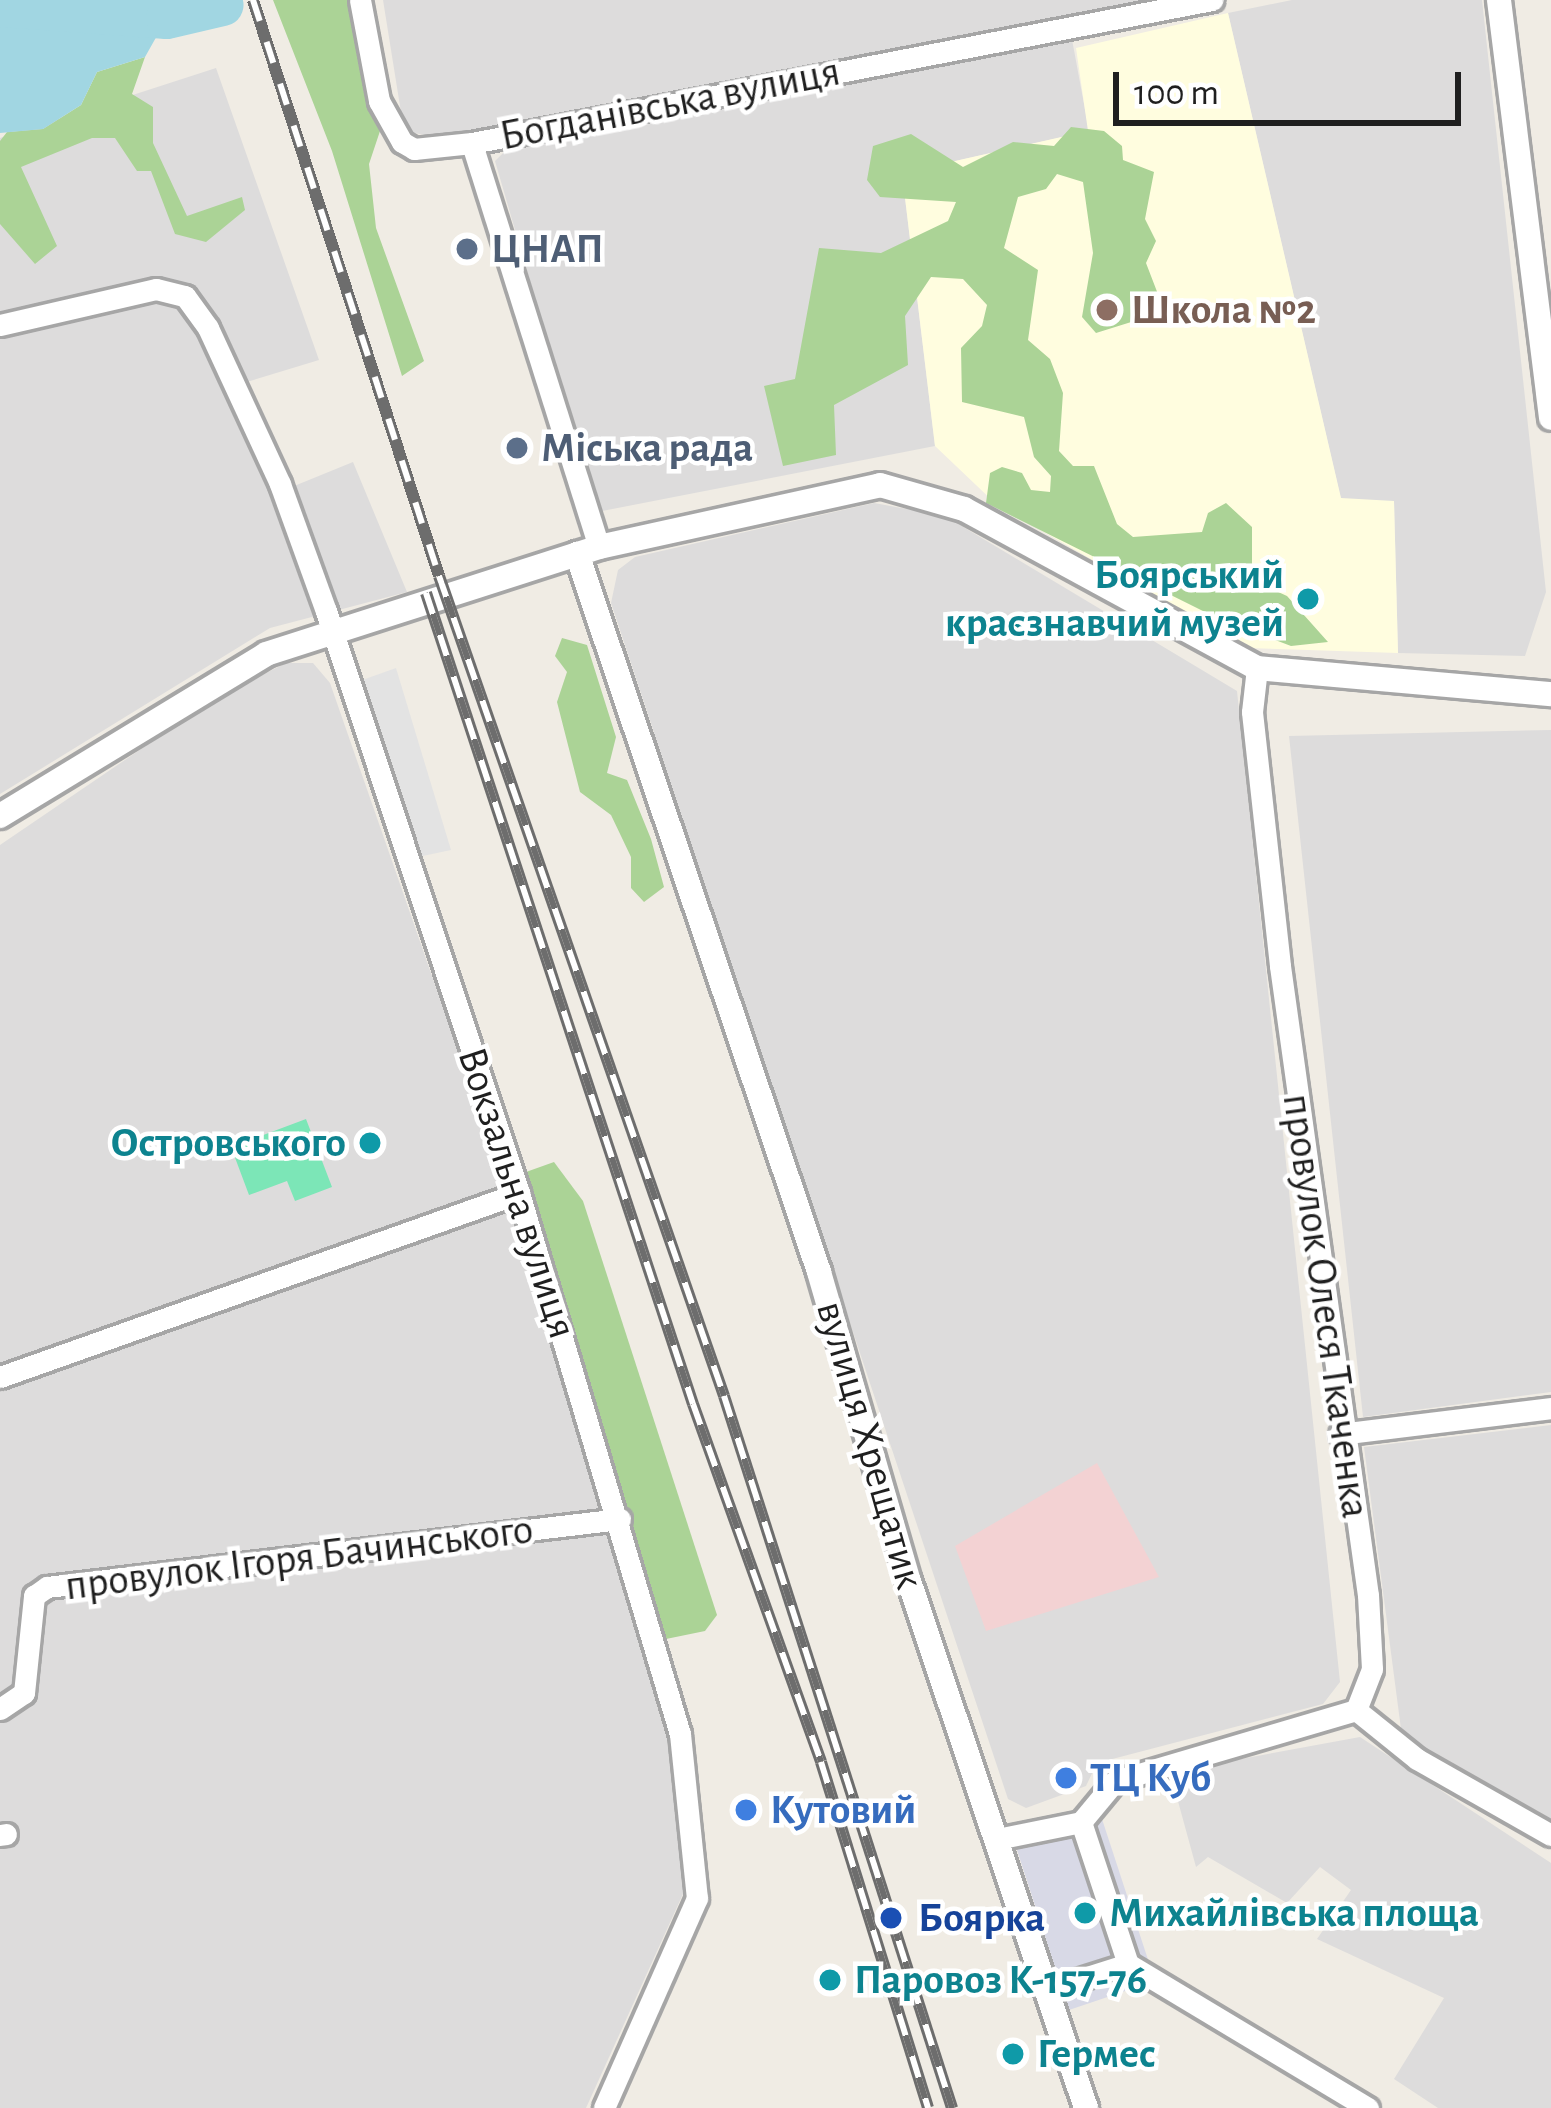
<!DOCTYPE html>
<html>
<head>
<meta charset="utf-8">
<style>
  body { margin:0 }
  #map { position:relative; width:1551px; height:2108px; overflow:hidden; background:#f0ece4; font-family:"Alegreya Sans",sans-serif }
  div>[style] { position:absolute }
  .residential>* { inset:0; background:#dddcdc }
  .commercial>* { inset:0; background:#f3d2d3 }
  .education>* { inset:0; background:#fffddf }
  .forest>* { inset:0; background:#abd396 }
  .pitch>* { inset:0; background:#7ce6b7 }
  .parking>* { inset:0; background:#e3e3e3 }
  .plaza>* { inset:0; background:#d8d9e6 }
  .water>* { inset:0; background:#a1d6e2 }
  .river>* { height:42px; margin:-21px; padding:0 21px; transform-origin:21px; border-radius:21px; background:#a1d6e2 }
  .roads { filter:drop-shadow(3px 0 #a6a6a6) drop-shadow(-3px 0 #a6a6a6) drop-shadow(0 3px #a6a6a6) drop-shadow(0 -3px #a6a6a6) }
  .minor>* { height:21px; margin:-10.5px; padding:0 10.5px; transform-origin:10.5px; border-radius:10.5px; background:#fff }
  .tertiary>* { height:24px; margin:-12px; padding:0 12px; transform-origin:12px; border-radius:12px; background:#fff }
  .rail>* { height:12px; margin-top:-6px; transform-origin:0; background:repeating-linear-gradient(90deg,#fff 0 22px,#6d6d6d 0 44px); box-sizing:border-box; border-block:3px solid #6d6d6d }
  .dots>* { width:33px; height:33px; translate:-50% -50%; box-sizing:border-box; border:6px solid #fff; border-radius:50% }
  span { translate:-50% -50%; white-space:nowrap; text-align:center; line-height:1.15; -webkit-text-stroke:9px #fff; paint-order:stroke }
  .street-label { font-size:42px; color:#1f1f1f }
  .service-label { font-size:42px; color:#4e5e75; font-weight:700 }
  .left { translate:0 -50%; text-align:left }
  .education-label { font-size:42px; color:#785e54; font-weight:700 }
  .culture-label { font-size:42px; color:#0d838f; font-weight:700 }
  .right { translate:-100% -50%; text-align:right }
  .shop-label { font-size:42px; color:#366cbe; font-weight:700 }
  .transit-label { font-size:42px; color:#164399; font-weight:700 }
  .scale { position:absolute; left:1113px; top:72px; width:348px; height:54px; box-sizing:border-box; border:6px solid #1f1f1f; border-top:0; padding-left:15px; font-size:36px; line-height:42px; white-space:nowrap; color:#1f1f1f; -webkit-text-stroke:9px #fff; paint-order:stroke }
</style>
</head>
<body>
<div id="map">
  <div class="residential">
    <div style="clip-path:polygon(383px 0,1148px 0,435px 137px,404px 131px)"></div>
    <div style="clip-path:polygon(1292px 0,1482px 0,1546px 592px,1525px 656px,1398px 653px,1394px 502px,1341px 499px,1228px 13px)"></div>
    <div style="clip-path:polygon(1071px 34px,1089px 131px,902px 173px,935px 446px,597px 512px,495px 161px,507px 149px)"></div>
    <div style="clip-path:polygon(216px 68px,319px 360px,227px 388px,277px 493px,353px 462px,407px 592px,270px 628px,0 794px,0 138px)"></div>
    <div style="clip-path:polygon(874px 503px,945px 516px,1237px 691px,1340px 1682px,1323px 1704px,1097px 1763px,1086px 1786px,1026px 1808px,1008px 1799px,611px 603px,618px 570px,635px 557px)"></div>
    <div style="clip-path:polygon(286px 663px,313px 663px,330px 683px,495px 1157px,662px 1702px,687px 1885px,586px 2108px,0 2108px,0 845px,216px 698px)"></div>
    <div style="clip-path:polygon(1551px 730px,1551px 1392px,1363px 1417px,1289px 736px)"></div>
    <div style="clip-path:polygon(1551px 1425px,1551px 1828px,1430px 1760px,1401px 1729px,1364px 1447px)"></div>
    <div style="clip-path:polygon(1360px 1737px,1551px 1863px,1551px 2108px,1438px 2108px,1394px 2079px,1444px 1998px,1317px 1939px,1351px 1890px,1320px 1867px,1287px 1903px,1208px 1857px,1196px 1867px,1170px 1772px)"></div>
  </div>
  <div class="commercial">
    <div style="clip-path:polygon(1097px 1463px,1159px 1577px,986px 1631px,955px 1546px)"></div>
  </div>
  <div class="education">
    <div style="clip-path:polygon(1228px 13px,1341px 498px,1394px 501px,1398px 653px,1246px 648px,997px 505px,935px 446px,902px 173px,1088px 131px,1076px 48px)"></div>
  </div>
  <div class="forest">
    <div style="clip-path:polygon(273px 0,352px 0,380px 131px,369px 164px,376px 228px,424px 361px,402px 376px,332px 151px)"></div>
    <div style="clip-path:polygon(145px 57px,132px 94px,153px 107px,153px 143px,187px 216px,242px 197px,245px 210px,206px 242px,175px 234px,151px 171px,137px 171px,115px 138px,92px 138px,21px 167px,57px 246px,35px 264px,0 224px,0 141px,7px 132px,43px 129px,81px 105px,97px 72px)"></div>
    <div style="clip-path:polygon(1071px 127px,1104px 131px,1122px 146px,1123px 160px,1154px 172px,1145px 219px,1156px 241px,1146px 263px,1161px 302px,1144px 318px,1096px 333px,1082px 317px,1093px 253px,1083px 182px,1057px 174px,1046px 189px,1018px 197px,1004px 248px,1038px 270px,1028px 340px,1050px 359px,1063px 393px,1059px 451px,1073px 466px,1094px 466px,1117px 524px,1133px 537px,1202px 532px,1208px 513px,1226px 503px,1252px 527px,1252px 580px,1287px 596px,1328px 642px,1291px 646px,1215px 617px,986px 503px,990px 473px,1002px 467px,1022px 473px,1031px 490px,1050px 492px,1051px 476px,1034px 457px,1024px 417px,962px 402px,961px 348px,982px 326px,987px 305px,963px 279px,931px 277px,905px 316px,908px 365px,834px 405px,836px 455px,783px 466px,764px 386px,795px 379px,819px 248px,881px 253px,948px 221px,956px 202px,880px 197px,867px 180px,873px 146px,911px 134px,963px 167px,1013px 142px,1054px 146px)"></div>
    <div style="clip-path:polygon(562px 638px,587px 645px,616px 737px,607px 773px,627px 780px,651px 839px,664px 887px,644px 902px,631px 888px,631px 857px,611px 815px,580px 792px,557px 702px,567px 672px,555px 656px)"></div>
    <div style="clip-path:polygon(554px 1162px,583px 1201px,717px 1615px,705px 1631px,666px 1639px,526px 1172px)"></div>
  </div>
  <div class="pitch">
    <div style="clip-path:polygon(306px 1119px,332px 1187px,295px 1201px,287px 1181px,249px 1195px,231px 1147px)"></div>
  </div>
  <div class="parking">
    <div style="clip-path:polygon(396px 668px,451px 850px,418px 857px,354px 683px)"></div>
  </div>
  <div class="plaza">
    <div style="clip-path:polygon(1101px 1816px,1155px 1981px,1069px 2010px,1015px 1844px)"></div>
  </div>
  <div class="water">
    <div style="clip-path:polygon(0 0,160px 0,167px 18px,145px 57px,97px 72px,81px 105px,43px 129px,0 133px)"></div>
  </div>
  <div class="river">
    <div style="left:0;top:6px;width:167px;rotate:4.1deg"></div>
    <div style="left:167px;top:18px;width:57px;rotate:-13.1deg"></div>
  </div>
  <div class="roads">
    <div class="minor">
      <div style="left:360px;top:0;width:103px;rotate:79.3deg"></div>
      <div style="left:379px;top:101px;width:47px;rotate:60.7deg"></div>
      <div style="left:402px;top:142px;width:14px;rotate:30deg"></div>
      <div style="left:414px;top:149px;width:58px;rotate:-5.9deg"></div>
      <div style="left:0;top:325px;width:160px;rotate:-13deg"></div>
      <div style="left:156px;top:289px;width:30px;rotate:14deg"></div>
      <div style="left:185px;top:296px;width:39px;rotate:54deg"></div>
      <div style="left:208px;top:328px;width:172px;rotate:65.2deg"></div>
      <div style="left:280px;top:484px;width:135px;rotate:70.1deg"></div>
      <div style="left:326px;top:611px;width:613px;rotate:71.65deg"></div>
      <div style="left:519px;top:1193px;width:564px;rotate:73.43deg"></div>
      <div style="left:680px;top:1734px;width:165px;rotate:84.1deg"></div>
      <div style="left:697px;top:1898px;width:230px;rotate:113.9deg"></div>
      <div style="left:599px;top:547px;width:423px;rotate:-107.5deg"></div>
      <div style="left:472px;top:143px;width:754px;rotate:-10.94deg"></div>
      <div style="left:1257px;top:668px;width:44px;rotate:96.5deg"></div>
      <div style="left:1252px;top:712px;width:256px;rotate:83.7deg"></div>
      <div style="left:1280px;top:966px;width:635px;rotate:82.04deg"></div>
      <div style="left:1368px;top:1595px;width:74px;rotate:86.9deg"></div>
      <div style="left:1372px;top:1669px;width:44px;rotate:111.3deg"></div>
      <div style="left:0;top:1377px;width:551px;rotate:-19.52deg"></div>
      <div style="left:1340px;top:1434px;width:213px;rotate:-7deg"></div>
      <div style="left:0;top:1709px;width:29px;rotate:-34deg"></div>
      <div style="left:24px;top:1693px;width:98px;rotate:-84.1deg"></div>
      <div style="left:34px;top:1596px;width:16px;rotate:-35deg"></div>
      <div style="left:47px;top:1587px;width:577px;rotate:-6.77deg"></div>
      <div style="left:1356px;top:1710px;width:78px;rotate:38.8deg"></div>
      <div style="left:1417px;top:1759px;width:154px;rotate:29.6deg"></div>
      <div style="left:1081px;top:1822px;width:53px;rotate:-50.3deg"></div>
      <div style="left:1115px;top:1781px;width:251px;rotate:-16.4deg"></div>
      <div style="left:0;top:1835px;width:6px;rotate:-9deg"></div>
      <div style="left:997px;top:1839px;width:86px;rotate:-11.4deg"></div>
      <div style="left:1081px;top:1822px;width:150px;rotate:71.7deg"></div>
      <div style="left:1046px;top:1990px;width:86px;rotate:-17.6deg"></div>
      <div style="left:1128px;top:1964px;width:280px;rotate:31deg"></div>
    </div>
    <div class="tertiary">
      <div style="left:1499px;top:0;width:421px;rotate:82.9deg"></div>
      <div style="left:577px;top:554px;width:758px;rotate:71.37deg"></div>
      <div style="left:819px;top:1272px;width:322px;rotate:73.8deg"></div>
      <div style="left:909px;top:1581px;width:556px;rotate:71.43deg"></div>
      <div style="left:0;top:816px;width:311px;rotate:-31.3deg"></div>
      <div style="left:266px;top:654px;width:350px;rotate:-17.8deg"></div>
      <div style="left:599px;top:547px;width:288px;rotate:-12.4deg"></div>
      <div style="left:880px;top:485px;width:87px;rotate:15.9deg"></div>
      <div style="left:964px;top:509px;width:333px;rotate:28.5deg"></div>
      <div style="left:1257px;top:668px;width:295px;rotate:5.1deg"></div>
    </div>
  </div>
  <div class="rail">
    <div style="left:253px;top:0;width:605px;rotate:72.1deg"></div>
    <div style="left:439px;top:576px;width:868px;rotate:70.83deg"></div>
    <div style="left:724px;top:1396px;width:748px;rotate:72.24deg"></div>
    <div style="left:426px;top:593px;width:854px;rotate:71.78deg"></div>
    <div style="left:693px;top:1404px;width:380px;rotate:70.3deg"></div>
    <div style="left:821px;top:1762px;width:362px;rotate:72.8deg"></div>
  </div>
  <div class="dots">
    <div style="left:467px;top:249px;background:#5c6f8a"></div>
    <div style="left:1107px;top:310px;background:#8d6e63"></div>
    <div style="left:517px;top:448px;background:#5c6f8a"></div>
    <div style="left:1308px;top:599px;background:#0f9aa8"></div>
    <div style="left:370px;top:1143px;background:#0f9aa8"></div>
    <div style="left:1066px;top:1778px;background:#3f7fe0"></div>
    <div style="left:746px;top:1810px;background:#3f7fe0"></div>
    <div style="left:1085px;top:1913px;background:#0f9aa8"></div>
    <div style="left:891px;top:1918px;background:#1a4fb4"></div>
    <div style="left:830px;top:1980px;background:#0f9aa8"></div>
    <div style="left:1013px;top:2054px;background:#0f9aa8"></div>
  </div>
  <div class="street-label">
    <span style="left:670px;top:104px;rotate:-11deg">Богданівська вулиця</span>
    <span style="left:517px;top:1193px;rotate:72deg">Вокзальна вулиця</span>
    <span style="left:1326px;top:1306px;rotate:82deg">провулок Олеся Ткаченка</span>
    <span style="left:870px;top:1445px;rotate:74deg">вулиця Хрещатик</span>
    <span style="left:299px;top:1558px;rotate:-7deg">провулок Ігоря Бачинського</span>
  </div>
  <div class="service-label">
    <span class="left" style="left:491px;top:249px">ЦНАП</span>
    <span class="left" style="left:541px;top:448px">Міська рада</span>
  </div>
  <div class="education-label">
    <span class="left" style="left:1131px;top:310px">Школа №2</span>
  </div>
  <div class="culture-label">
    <span class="right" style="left:1284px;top:599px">Боярський<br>краєзнавчий музей</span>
    <span class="right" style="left:346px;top:1143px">Островського</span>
    <span class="left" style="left:1109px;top:1913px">Михайлівська площа</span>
    <span class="left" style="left:854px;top:1980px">Паровоз К-157-76</span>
    <span class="left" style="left:1037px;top:2054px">Гермес</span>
  </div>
  <div class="shop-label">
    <span class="left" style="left:1090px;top:1778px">ТЦ Куб</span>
    <span class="left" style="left:770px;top:1810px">Кутовий</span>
  </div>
  <div class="transit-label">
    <span class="left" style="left:918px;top:1918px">Боярка</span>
  </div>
  <div class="scale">100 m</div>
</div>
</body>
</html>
